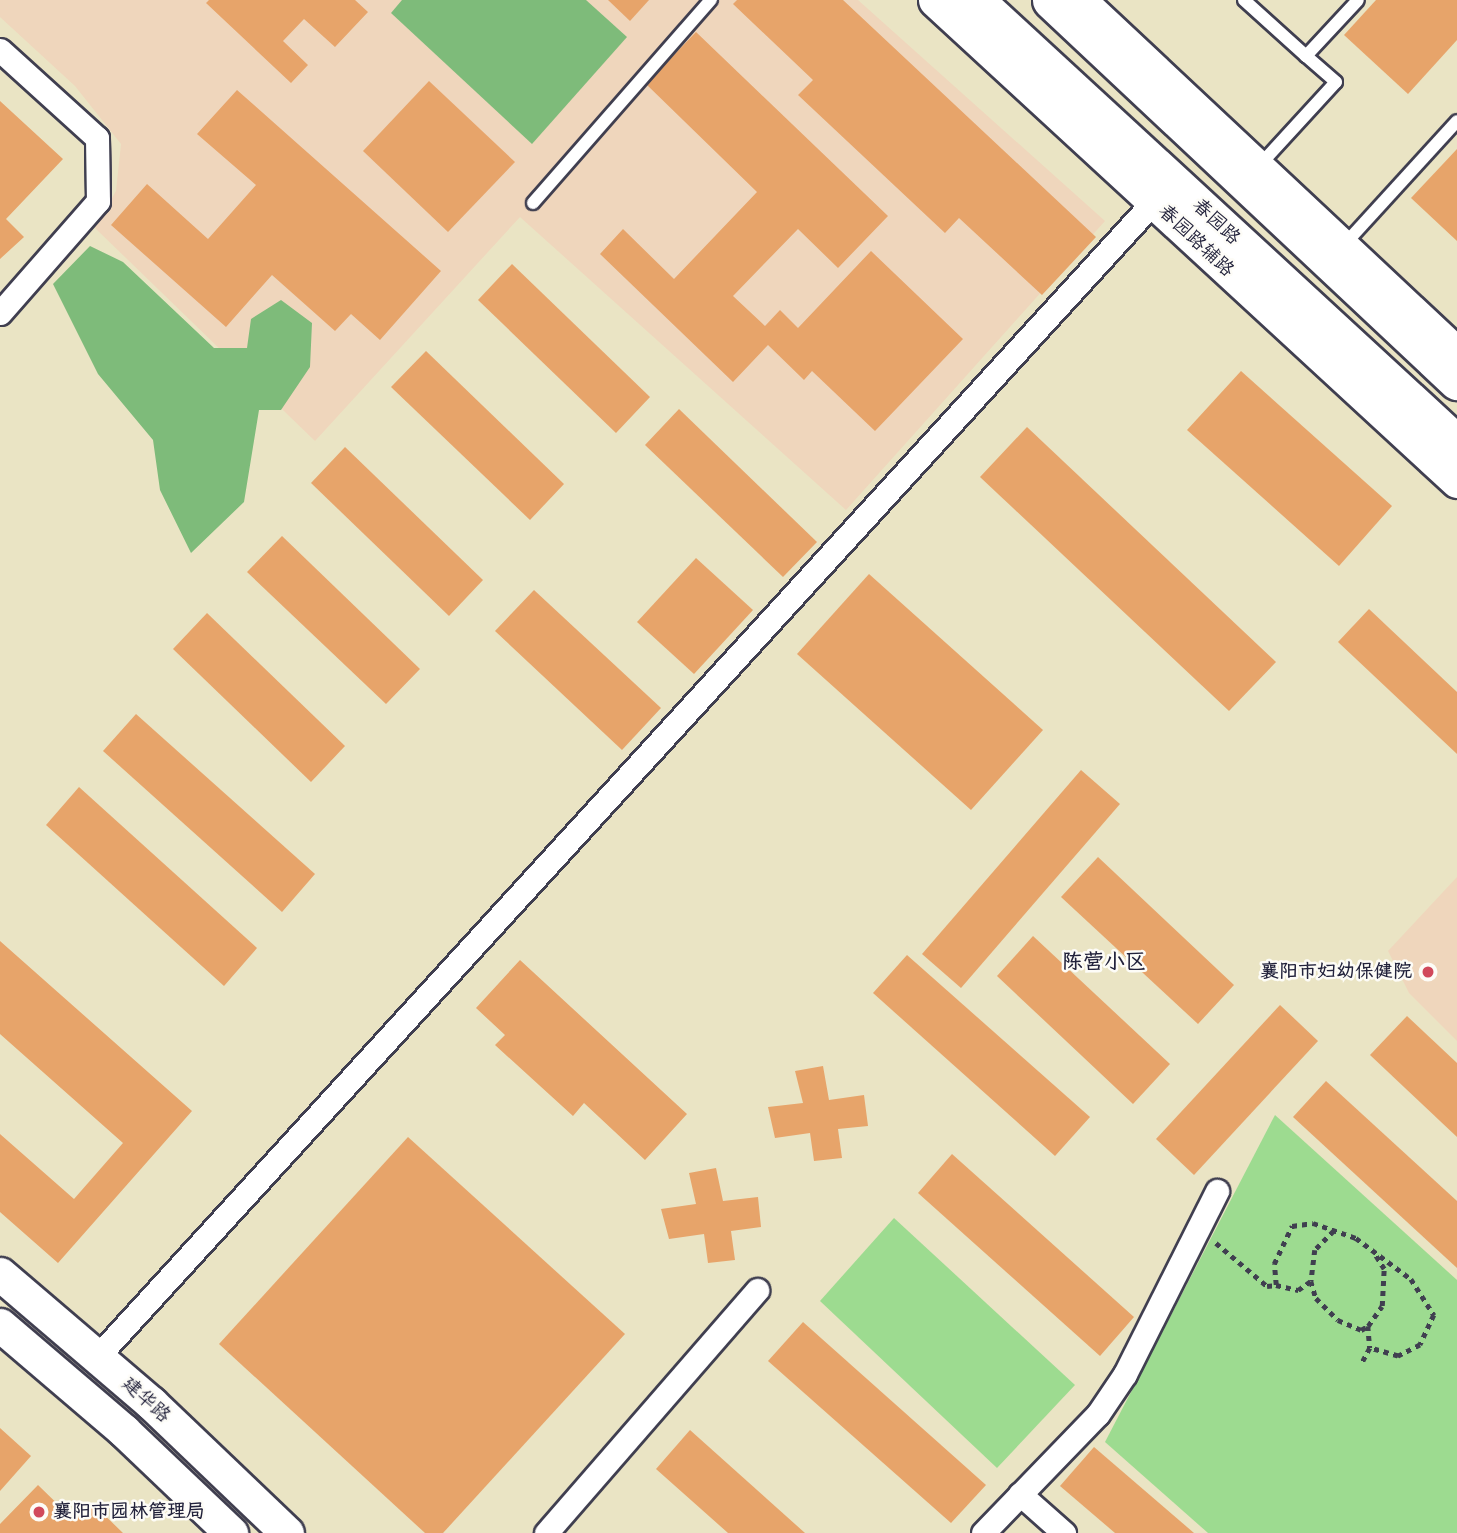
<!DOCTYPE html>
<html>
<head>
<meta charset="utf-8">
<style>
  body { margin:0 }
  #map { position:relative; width:1457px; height:1533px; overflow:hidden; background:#eae4c4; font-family:"Architects Daughter","LXGW WenKai TC",sans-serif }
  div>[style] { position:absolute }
  .built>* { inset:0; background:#efd6bc }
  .green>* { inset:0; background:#9ddb90 }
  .forest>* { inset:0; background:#7ebb7a }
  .building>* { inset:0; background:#e7a46a }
  .path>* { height:4.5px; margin-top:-2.25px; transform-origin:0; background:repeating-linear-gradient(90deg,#403f50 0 5px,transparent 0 10px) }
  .roads { filter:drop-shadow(2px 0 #403f50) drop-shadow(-2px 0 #403f50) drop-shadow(0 2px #403f50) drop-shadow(0 -2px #403f50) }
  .lane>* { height:12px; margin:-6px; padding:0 6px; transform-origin:6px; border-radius:6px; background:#fff }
  .street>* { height:23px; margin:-11.5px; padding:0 11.5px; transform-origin:11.5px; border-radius:11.5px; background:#fff }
  .secondary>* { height:33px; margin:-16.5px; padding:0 16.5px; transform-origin:16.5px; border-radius:16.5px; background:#fff }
  .primary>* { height:37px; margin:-18.5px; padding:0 18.5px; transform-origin:18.5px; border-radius:18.5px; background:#fff }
  .dots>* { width:19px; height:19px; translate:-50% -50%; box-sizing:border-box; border:4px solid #fdfcf7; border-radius:50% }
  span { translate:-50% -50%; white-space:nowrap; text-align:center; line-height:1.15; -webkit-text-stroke:5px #fdfcf7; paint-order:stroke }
  .street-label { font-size:19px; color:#22223b }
  .poi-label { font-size:19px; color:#22223b; font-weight:700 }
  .right { translate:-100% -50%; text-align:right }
  .left { translate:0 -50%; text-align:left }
  .neighbourhood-label { font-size:21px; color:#22223b; font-weight:700 }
</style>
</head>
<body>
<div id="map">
  <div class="built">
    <div style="clip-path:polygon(0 0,858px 0,1105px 221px,846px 510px,520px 217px,315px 441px,95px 228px,116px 191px,121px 144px,75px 86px,0 17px)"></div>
    <div style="clip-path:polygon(1457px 877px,1457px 1041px,1409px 993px,1388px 951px)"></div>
  </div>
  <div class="green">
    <div style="clip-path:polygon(1275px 1115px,1457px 1280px,1457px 1533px,1208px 1533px,1105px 1442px)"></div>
    <div style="clip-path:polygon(894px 1218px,1075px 1385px,997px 1468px,820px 1301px)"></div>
  </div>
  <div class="forest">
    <div style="clip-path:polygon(402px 0,586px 0,627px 37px,532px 144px,391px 13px)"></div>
    <div style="clip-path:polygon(90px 246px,123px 262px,214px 348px,247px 348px,251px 319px,281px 300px,312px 323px,310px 367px,281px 410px,259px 410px,244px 502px,191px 553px,160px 490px,153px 440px,98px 374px,53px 284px)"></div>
  </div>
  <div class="building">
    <div style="clip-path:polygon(209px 0,355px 0,368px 12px,335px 47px,304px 19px,283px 41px,308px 65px,291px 83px,206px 3px)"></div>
    <div style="clip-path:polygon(608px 0,649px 0,630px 21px)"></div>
    <div style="clip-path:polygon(737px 0,843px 0,1096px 237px,1042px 295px,959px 218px,945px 233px,798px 95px,813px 80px,733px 4px)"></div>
    <div style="clip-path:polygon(1376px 0,1457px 0,1457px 40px,1408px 94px,1344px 35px)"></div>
    <div style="clip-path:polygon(696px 32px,888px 216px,838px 268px,798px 229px,733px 296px,765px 326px,780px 310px,798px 328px,871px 251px,963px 339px,875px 431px,812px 371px,804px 380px,768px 345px,733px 382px,600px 254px,623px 229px,674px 279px,757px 192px,646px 84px)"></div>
    <div style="clip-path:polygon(429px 81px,515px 162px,448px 232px,363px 151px)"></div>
    <div style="clip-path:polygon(237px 90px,441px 271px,380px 340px,351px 314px,335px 331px,272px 275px,226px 327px,111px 225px,147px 184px,208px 239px,256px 185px,197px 134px)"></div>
    <div style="clip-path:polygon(0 101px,63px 159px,6px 219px,24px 237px,0 259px)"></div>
    <div style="clip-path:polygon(1457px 149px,1457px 241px,1411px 198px)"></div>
    <div style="clip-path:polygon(512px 264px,650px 397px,616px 433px,478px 300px)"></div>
    <div style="clip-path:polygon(426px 351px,564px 484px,530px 520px,391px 387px)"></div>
    <div style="clip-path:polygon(1241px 371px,1392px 506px,1339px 566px,1187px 430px)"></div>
    <div style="clip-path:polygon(679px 409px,817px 542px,783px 577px,645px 445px)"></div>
    <div style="clip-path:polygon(1027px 427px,1276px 662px,1229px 711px,980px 477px)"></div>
    <div style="clip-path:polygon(345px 447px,483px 580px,449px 616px,311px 483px)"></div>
    <div style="clip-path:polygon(282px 536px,420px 669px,386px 704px,247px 572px)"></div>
    <div style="clip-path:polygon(696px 558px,753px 610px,694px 674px,637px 622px)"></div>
    <div style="clip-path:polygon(869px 574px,1043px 730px,971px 810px,797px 654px)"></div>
    <div style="clip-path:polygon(534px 590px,661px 708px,622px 750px,495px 631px)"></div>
    <div style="clip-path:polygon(1369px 609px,1457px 692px,1457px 754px,1338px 642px)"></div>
    <div style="clip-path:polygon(207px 613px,345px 746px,311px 782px,173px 649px)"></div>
    <div style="clip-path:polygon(136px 714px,315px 874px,282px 912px,103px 751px)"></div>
    <div style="clip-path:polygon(1081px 770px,1120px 804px,961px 988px,922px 954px)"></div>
    <div style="clip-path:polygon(79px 787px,257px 948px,224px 986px,46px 825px)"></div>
    <div style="clip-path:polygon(1098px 857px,1234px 985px,1198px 1024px,1061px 897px)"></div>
    <div style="clip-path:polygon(1033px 936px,1170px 1064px,1133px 1104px,997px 976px)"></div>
    <div style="clip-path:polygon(0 941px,192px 1111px,58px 1263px,0 1212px,0 1134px,74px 1199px,123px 1143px,0 1034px)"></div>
    <div style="clip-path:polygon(907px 955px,1090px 1117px,1055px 1156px,873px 993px)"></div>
    <div style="clip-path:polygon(520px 960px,687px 1114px,645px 1160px,584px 1103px,573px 1116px,495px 1045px,505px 1035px,476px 1008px)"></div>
    <div style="clip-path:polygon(1280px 1005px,1318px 1041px,1194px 1175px,1156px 1139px)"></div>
    <div style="clip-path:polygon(1407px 1016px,1457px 1063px,1457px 1137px,1370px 1055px)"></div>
    <div style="clip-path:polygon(823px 1066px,829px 1100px,864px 1095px,868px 1126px,838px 1129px,842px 1158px,814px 1161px,810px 1133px,775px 1138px,768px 1107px,803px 1103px,795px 1071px)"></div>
    <div style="clip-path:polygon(1326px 1081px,1457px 1201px,1457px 1268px,1293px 1117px)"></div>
    <div style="clip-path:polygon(408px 1137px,625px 1334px,443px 1533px,425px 1533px,219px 1344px)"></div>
    <div style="clip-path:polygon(952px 1154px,1134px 1317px,1100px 1356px,918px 1193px)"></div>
    <div style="clip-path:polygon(716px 1168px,723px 1201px,758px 1197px,761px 1227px,731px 1231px,735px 1260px,708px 1263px,704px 1234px,669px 1239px,661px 1209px,696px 1204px,689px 1173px)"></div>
    <div style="clip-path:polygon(803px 1322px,986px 1485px,951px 1523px,768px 1361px)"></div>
    <div style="clip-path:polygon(0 1428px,31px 1456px,0 1491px)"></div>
    <div style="clip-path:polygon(690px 1430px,805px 1533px,728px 1533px,656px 1469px)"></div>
    <div style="clip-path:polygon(1094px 1447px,1194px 1533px,1115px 1533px,1060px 1486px)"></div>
    <div style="clip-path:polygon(38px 1485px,75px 1521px,92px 1503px,123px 1533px,0 1533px,0 1524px)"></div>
  </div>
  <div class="path">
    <div style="left:1334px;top:1231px;width:27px;rotate:135deg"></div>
    <div style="left:1315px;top:1250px;width:31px;rotate:97deg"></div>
    <div style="left:1311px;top:1281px;width:18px;rotate:74deg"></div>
    <div style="left:1316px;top:1298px;width:31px;rotate:45deg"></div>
    <div style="left:1338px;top:1320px;width:25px;rotate:23deg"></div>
    <div style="left:1361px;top:1330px;width:8px;rotate:-30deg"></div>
    <div style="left:1368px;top:1326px;width:22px;rotate:85deg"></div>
    <div style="left:1216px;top:1243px;width:67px;rotate:40.1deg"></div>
    <div style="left:1267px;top:1286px;width:9px;rotate:-6deg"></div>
    <div style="left:1276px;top:1285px;width:21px;rotate:-95deg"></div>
    <div style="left:1274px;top:1264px;width:42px;rotate:-64.7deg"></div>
    <div style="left:1292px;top:1226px;width:21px;rotate:-8deg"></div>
    <div style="left:1313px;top:1223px;width:46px;rotate:19.2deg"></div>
    <div style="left:1356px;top:1238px;width:69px;rotate:36.7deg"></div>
    <div style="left:1411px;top:1279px;width:43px;rotate:57.4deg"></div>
    <div style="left:1434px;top:1315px;width:33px;rotate:115deg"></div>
    <div style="left:1420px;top:1345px;width:25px;rotate:153deg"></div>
    <div style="left:1398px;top:1356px;width:29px;rotate:-164deg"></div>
    <div style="left:1370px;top:1348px;width:19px;rotate:118deg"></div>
    <div style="left:1276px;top:1285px;width:23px;rotate:13deg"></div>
    <div style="left:1298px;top:1290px;width:16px;rotate:-35deg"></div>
    <div style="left:1368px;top:1326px;width:24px;rotate:-55deg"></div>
    <div style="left:1382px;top:1306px;width:37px;rotate:-87deg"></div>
    <div style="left:1384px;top:1269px;width:19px;rotate:-122deg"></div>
  </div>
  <div class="roads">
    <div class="lane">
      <div style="left:1244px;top:0;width:84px;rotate:42.1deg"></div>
      <div style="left:1258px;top:167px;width:115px;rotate:-47.5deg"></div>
      <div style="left:1336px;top:82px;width:40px;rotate:-139deg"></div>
      <div style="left:1306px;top:56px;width:76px;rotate:-47.1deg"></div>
      <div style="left:533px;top:203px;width:270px;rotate:-48.8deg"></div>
      <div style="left:1343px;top:246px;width:169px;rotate:-47.6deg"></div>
    </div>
    <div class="street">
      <div style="left:0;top:50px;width:131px;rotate:42.2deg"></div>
      <div style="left:97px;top:138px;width:63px;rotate:89.1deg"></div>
      <div style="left:98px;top:201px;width:149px;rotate:131.2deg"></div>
      <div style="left:97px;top:1357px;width:1565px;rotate:-47.56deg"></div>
      <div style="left:1020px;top:1494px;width:59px;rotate:41.6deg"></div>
      <div style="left:546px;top:1533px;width:322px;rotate:-49deg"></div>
      <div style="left:983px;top:1533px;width:165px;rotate:-46deg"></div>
      <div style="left:1098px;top:1414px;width:48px;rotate:-56deg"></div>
      <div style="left:1125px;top:1374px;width:205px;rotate:-63.3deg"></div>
    </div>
    <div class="secondary">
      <div style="left:935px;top:0;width:710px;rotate:42.66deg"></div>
      <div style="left:1079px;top:0;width:518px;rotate:43.12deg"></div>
      <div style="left:0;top:1274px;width:199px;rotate:40.5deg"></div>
      <div style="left:151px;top:1403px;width:188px;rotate:43.7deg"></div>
      <div style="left:0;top:1325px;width:163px;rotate:40.5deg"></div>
      <div style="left:124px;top:1431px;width:148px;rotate:43.6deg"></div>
    </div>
    <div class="primary">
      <div style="left:975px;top:0;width:655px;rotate:42.65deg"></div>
      <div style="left:1051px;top:0;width:557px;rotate:43.18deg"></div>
    </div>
  </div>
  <div class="dots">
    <div style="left:1428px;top:972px;background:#d1495b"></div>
    <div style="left:39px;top:1512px;background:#d1495b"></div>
  </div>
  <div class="street-label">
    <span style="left:1216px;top:222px;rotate:43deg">春园路</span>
    <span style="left:1196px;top:241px;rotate:43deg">春园路辅路</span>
    <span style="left:146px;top:1400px;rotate:42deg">建华路</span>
  </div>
  <div class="poi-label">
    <span class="right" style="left:1412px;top:972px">襄阳市妇幼保健院</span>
    <span class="left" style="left:53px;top:1512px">襄阳市园林管理局</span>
  </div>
  <div class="neighbourhood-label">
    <span style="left:1104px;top:962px">陈营小区</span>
  </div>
</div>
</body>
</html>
